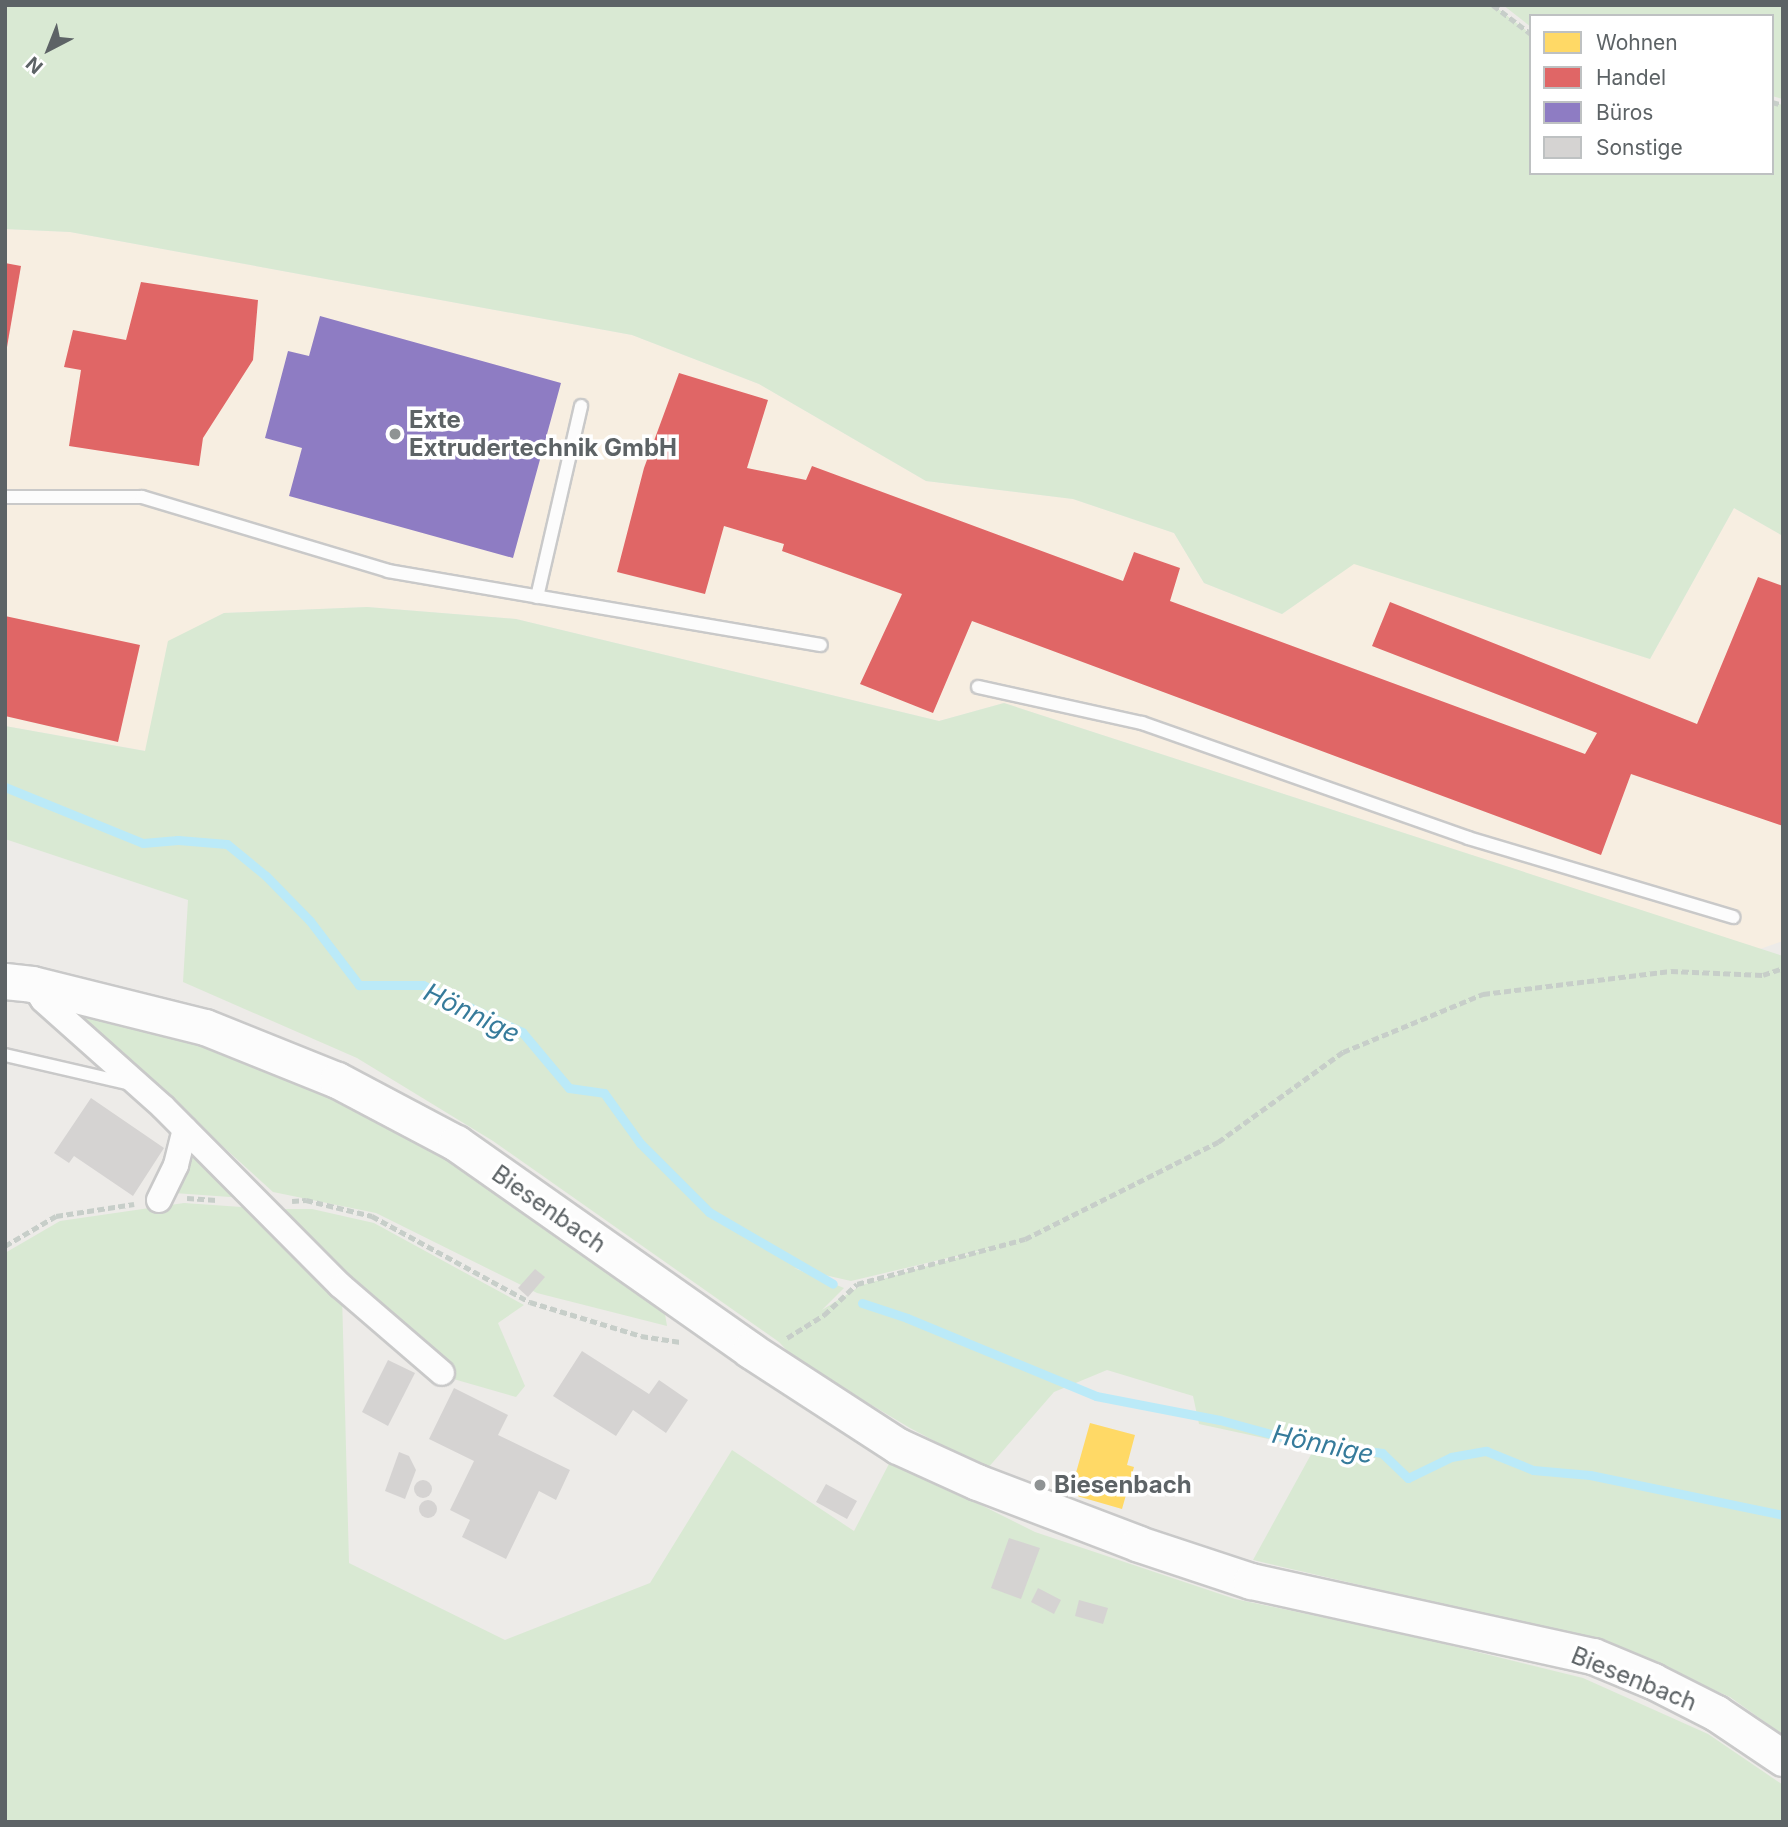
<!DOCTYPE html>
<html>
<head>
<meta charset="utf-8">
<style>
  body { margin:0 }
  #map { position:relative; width:1788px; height:1827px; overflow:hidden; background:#edebe8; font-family:Inter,sans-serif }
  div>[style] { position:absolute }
  .commercial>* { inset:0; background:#f7eee1 }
  .green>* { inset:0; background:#d9e9d3 }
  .homes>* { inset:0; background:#ffd966 }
  .shops>* { inset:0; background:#e06666 }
  .offices>* { inset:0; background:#8e7cc3 }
  .stream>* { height:9px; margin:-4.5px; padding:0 4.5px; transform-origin:4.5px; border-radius:4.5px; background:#bbeaf8 }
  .building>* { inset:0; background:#d5d3d2 }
  .round { border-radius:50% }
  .path>* { height:4.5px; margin-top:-2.25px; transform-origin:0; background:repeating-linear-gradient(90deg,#c7cec9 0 7px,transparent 0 10.5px) }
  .roads { filter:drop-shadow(2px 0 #c9c9c9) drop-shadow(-2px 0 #c9c9c9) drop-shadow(0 2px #c9c9c9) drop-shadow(0 -2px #c9c9c9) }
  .lane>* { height:12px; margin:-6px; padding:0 6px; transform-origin:6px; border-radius:6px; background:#fcfcfc }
  .street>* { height:24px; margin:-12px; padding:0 12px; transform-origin:12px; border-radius:12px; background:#fcfcfc }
  .secondary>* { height:35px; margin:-17.5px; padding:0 17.5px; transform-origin:17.5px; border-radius:17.5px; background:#fcfcfc }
  .dots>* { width:19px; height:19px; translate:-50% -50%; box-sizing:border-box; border:4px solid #fff; border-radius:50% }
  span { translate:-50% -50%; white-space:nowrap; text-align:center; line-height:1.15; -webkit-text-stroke:7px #fff; paint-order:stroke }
  .poi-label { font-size:24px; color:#5d6366; font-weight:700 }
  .left { translate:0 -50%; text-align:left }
  .street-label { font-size:24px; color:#5d6366 }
  .water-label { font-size:26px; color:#367b9b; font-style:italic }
  .frame { position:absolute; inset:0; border:7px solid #5d6366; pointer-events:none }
  .legend { position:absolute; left:1529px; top:14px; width:245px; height:161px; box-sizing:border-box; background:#fff; border:2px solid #bec1c2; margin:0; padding:9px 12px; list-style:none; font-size:21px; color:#5d6366 }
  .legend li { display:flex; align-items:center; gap:14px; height:35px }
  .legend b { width:35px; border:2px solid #bec1c2 }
  .north { position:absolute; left:14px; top:14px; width:70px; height:70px; -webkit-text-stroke:5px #fff; paint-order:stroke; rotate:222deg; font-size:19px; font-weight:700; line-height:28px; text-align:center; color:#5d6366 }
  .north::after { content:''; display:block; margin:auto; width:24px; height:32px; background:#5d6366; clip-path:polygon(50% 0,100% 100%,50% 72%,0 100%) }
</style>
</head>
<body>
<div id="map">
  <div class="commercial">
    <div style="clip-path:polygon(5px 229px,70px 232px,632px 335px,759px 384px,926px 481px,1073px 499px,1174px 533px,1204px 583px,1282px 614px,1354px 563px,1650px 659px,1734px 508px,1783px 536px,1783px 941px,1760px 949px,1004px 703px,939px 721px,516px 619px,367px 607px,224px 613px,168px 642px,146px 751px,5px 726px)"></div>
  </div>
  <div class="green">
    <div style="clip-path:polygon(5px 5px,1493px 5px,1531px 34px,1531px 173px,1772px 173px,1772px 102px,1783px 105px,1783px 536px,1734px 508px,1650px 659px,1354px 564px,1282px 614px,1204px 583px,1174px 533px,1073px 499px,926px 481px,759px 384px,632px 335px,70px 232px,5px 229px)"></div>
    <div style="clip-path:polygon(1503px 5px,1783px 5px,1783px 99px,1772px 96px,1772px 16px,1531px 16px,1531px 27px)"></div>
    <div style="clip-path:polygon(evenodd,367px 607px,516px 619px,939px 721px,1004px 703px,1783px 956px,1783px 1735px,1730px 1697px,1596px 1640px,1253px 1560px,1314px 1449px,1199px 1424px,1193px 1396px,1107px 1370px,1054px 1392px,987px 1469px,910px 1428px,796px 1360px,779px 1342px,493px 1141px,357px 1058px,183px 982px,188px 900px,5px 839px,5px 726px,145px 751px,168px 641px,224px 613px,367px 607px,998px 1246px,862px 1285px,822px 1310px,844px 1288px,794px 1268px,851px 1281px,998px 1246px)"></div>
    <div style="clip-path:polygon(79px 1009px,205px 1046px,326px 1095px,451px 1160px,664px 1308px,667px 1326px,537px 1293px,376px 1213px,273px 1192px,153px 1083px,82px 1024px)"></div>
    <div style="clip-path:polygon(190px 1140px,244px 1198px,174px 1193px)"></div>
    <div style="clip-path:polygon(184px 1203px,256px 1208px,342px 1294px,349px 1563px,505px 1640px,650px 1583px,732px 1450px,854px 1531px,891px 1460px,1035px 1532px,1235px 1599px,1412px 1636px,1583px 1678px,1708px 1734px,1783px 1785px,1783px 1822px,5px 1822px,5px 1253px,60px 1221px)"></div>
    <div style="clip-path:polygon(268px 1209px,312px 1209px,374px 1223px,524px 1305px,498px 1323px,525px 1386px,516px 1397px,443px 1376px)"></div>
  </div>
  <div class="homes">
    <div style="clip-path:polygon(1090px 1423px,1135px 1435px,1127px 1465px,1134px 1467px,1122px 1509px,1070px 1494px)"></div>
  </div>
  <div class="shops">
    <div style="clip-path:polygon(5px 263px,21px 266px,7px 347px,5px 347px)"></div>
    <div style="clip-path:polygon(141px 282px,258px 300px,253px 360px,203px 438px,199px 466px,69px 446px,81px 370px,64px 367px,73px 330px,126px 340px)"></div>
    <div style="clip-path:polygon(679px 373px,768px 400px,747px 468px,806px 480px,812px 466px,1123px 581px,1134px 552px,1180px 568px,1170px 601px,1585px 754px,1597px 733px,1372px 646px,1390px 602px,1697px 724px,1758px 577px,1783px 586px,1783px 826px,1631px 774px,1601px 855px,972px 621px,933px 713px,860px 684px,902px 594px,782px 551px,784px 544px,724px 526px,705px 594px,617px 572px,644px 468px)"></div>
    <div style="clip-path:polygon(5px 616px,140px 645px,118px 742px,5px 716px)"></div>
  </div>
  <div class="offices">
    <div style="clip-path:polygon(320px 316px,561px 383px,513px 558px,289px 496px,302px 448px,265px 438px,288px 351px,309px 356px)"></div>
  </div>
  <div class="stream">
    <div style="left:5px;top:787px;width:149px;rotate:22.1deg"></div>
    <div style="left:143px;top:843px;width:35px;rotate:-5deg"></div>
    <div style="left:178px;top:840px;width:49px;rotate:4.7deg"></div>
    <div style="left:227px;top:844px;width:50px;rotate:39.4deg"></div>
    <div style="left:266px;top:876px;width:63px;rotate:45.6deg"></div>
    <div style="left:310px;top:921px;width:81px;rotate:52.6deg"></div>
    <div style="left:359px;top:985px;width:64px"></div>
    <div style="left:423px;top:985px;width:110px;rotate:25.4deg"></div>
    <div style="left:522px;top:1032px;width:73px;rotate:50deg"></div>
    <div style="left:569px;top:1088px;width:35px;rotate:8deg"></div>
    <div style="left:604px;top:1093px;width:62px;rotate:54.2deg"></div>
    <div style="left:640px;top:1143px;width:98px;rotate:45deg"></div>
    <div style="left:709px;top:1212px;width:143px;rotate:30.1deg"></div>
    <div style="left:862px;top:1303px;width:47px;rotate:18.4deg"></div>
    <div style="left:907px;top:1318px;width:204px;rotate:22.4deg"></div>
    <div style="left:1096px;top:1396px;width:126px;rotate:11deg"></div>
    <div style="left:1220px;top:1420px;width:79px;rotate:15.4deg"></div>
    <div style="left:1296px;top:1441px;width:87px;rotate:7.9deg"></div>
    <div style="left:1382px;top:1453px;width:36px;rotate:44deg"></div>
    <div style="left:1408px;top:1478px;width:48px;rotate:-26deg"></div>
    <div style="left:1451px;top:1457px;width:36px;rotate:-10deg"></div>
    <div style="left:1486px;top:1451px;width:51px;rotate:22deg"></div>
    <div style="left:1533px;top:1470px;width:57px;rotate:5deg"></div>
    <div style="left:1590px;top:1475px;width:197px;rotate:11.7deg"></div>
  </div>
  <div class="building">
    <div style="clip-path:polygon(91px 1098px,164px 1148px,133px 1196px,74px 1156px,69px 1163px,54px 1153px)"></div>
    <div style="clip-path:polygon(535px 1269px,545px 1277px,528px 1297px,518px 1288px)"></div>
    <div style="clip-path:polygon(582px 1351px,649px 1394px,659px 1380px,688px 1400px,666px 1433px,633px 1410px,616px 1436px,553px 1396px)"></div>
    <div style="clip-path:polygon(388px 1360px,415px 1373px,388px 1426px,362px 1412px)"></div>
    <div style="clip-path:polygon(454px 1388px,508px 1415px,498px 1435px,570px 1470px,556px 1500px,539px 1491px,506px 1559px,462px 1537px,470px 1520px,450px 1510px,474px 1461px,429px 1439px)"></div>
    <div style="clip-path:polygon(399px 1452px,409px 1456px,416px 1470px,405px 1499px,385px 1491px)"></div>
    <div class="round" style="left:414px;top:1480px;width:18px;height:18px"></div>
    <div style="clip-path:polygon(826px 1484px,857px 1501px,847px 1519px,816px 1502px)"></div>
    <div class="round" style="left:419px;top:1500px;width:18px;height:18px"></div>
    <div style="clip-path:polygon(1009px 1538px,1040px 1548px,1021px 1599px,991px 1588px)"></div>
    <div style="clip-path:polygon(1038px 1588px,1061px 1600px,1054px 1614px,1031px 1602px)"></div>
    <div style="clip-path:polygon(1079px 1600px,1108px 1608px,1103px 1624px,1075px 1616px)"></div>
  </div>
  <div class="path">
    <div style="left:1493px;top:5px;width:48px;rotate:37.3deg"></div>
    <div style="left:1772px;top:102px;width:11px;rotate:15deg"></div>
    <div style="left:187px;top:1198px;width:30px;rotate:4deg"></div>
    <div style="left:292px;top:1201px;width:14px;rotate:-4deg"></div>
    <div style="left:306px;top:1200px;width:68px;rotate:13.6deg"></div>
    <div style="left:372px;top:1216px;width:180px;rotate:28.6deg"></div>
    <div style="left:530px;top:1302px;width:116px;rotate:17deg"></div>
    <div style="left:641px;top:1336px;width:40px;rotate:8.5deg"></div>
    <div style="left:5px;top:1246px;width:59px;rotate:-30.5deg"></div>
    <div style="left:56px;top:1216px;width:79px;rotate:-8.7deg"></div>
    <div style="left:787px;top:1338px;width:44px;rotate:-31.9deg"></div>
    <div style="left:824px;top:1315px;width:45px;rotate:-43.2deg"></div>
    <div style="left:857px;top:1284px;width:174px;rotate:-15deg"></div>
    <div style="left:1025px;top:1239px;width:216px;rotate:-26.7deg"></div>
    <div style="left:1218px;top:1142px;width:154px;rotate:-35.8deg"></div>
    <div style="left:1343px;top:1052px;width:152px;rotate:-22.5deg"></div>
    <div style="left:1483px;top:994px;width:189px;rotate:-7deg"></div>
    <div style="left:1671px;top:971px;width:92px;rotate:2.5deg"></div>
    <div style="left:1763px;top:975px;width:21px;rotate:-19deg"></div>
  </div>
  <div class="roads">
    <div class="lane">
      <div style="left:5px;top:497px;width:137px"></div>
      <div style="left:142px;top:497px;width:257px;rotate:16.7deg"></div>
      <div style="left:388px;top:571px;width:439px;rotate:9.7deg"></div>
      <div style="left:537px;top:597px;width:196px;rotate:-77deg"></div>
      <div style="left:978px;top:687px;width:168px;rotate:12.4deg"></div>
      <div style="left:1142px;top:723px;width:346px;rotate:19.4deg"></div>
      <div style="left:1468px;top:838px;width:277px;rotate:16.6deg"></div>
      <div style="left:5px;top:1055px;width:129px;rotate:13deg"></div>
    </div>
    <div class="street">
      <div style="left:32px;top:984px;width:19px;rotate:55deg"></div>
      <div style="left:43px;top:1000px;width:161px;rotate:41.7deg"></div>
      <div style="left:163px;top:1107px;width:252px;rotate:45.2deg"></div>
      <div style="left:341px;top:1286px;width:133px;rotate:40.7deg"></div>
      <div style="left:159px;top:1200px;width:39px;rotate:-64deg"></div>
      <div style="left:176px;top:1165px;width:37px;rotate:-76deg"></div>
    </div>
    <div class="secondary">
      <div style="left:5px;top:981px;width:27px;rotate:6deg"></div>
      <div style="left:32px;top:984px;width:178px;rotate:14deg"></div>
      <div style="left:205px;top:1027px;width:142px;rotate:21.9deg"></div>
      <div style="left:337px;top:1080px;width:135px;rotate:27.9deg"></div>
      <div style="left:456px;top:1143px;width:360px;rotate:35.1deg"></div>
      <div style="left:750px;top:1350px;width:176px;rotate:33deg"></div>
      <div style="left:898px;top:1446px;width:87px;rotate:24.5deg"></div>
      <div style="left:977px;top:1482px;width:173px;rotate:20.9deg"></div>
      <div style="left:1139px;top:1544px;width:118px;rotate:18.3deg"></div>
      <div style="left:1251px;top:1581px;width:350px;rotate:12.4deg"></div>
      <div style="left:1593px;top:1656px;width:65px;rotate:22.6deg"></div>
      <div style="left:1653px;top:1681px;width:71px;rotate:26.9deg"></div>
      <div style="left:1716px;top:1713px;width:81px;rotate:33.9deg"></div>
    </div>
  </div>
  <div class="dots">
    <div style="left:395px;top:434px;background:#8f9394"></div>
    <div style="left:1040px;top:1485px;background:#8f9394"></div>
  </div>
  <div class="poi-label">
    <span class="left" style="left:409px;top:434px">Exte<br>Extrudertechnik GmbH</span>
    <span class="left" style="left:1054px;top:1485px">Biesenbach</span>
  </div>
  <div class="street-label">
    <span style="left:549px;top:1209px;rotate:35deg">Biesenbach</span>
    <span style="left:1634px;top:1679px;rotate:22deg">Biesenbach</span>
  </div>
  <div class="water-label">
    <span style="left:472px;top:1013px;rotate:26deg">Hönnige</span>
    <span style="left:1323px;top:1444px;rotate:12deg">Hönnige</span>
  </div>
  <div class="frame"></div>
  <ul class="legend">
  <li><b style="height:19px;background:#ffd966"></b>Wohnen</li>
  <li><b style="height:19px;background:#e06666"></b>Handel</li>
  <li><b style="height:19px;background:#8e7cc3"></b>Büros</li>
  <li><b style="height:19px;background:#d5d3d2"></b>Sonstige</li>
  </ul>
  <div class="north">N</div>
</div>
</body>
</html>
